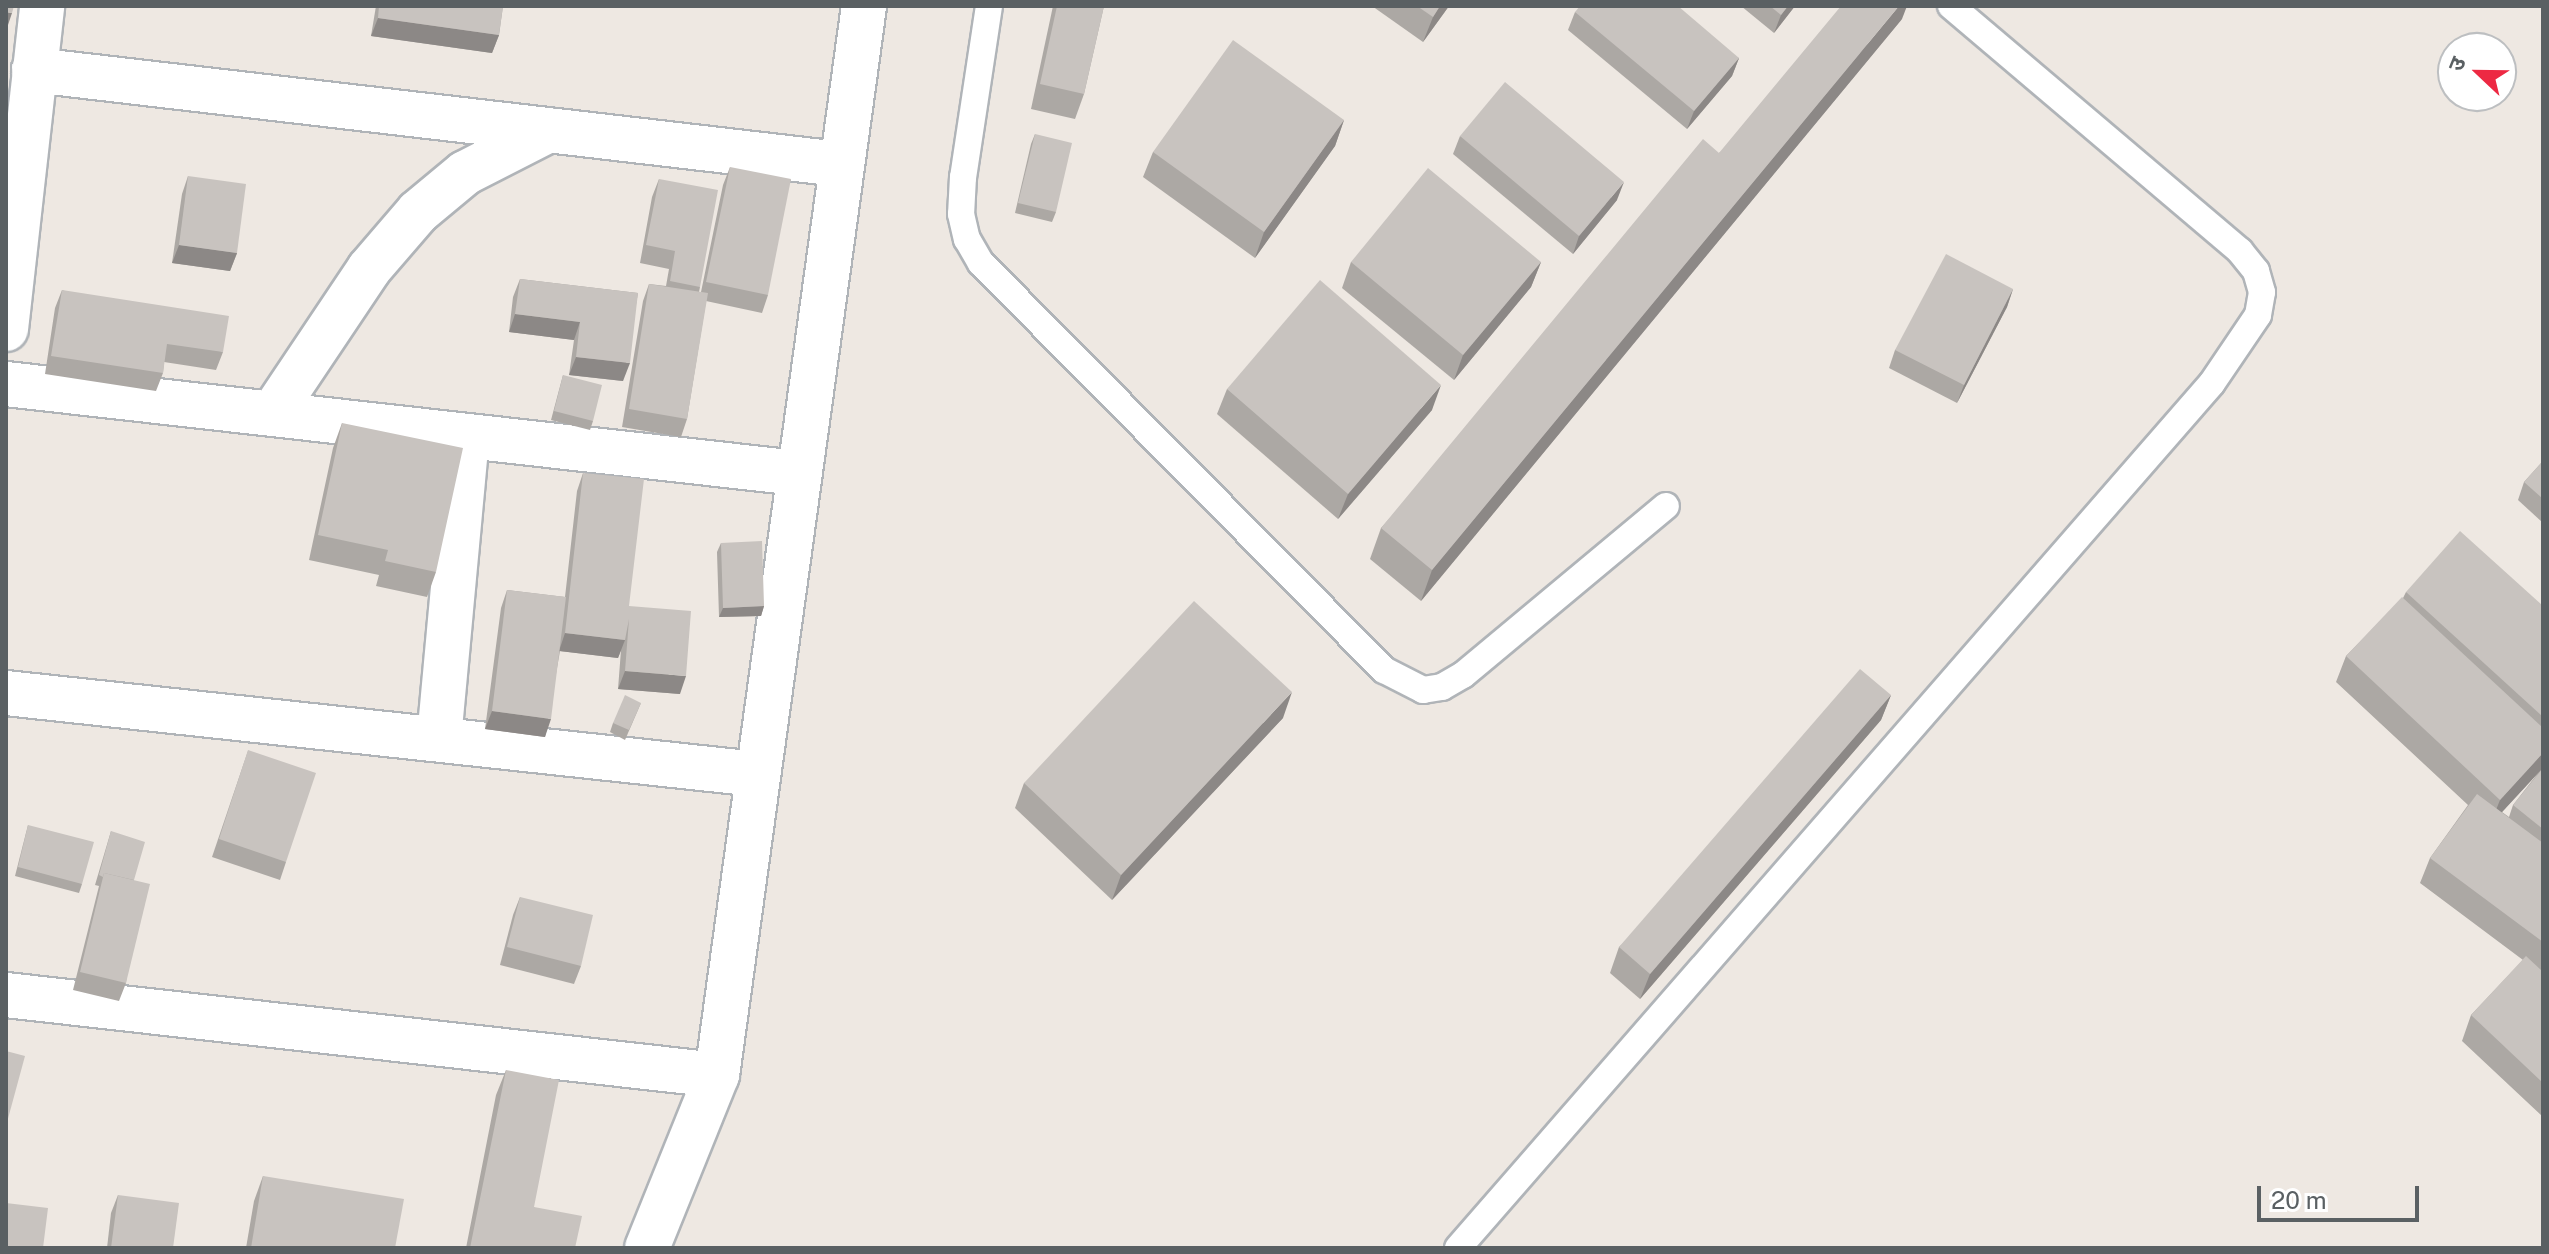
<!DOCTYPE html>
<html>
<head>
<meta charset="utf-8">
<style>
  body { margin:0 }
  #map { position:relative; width:2549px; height:1254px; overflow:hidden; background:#eee8e2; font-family:"Public Sans","Noto Sans Devanagari",sans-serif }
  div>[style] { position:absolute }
  .roads { filter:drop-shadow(2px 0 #b0b4b8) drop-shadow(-2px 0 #b0b4b8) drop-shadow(0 2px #b0b4b8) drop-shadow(0 -2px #b0b4b8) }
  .lane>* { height:26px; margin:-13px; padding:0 13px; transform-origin:13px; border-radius:13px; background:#fff }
  .street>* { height:44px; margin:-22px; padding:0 22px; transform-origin:22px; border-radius:22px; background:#fff }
  .wall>* { inset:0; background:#aca8a4 }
  .shaded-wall>* { inset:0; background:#8c8886 }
  .building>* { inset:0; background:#c8c3bf }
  span { translate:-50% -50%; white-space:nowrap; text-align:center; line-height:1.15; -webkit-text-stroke:7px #fff; paint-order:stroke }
  .frame { position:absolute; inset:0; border:8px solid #5a6063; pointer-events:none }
  .north { position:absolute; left:2437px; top:32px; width:80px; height:80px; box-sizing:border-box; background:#fff; border:2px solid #bdbfc1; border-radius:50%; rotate:292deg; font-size:22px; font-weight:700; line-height:32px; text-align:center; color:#5a6063 }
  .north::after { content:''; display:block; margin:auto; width:28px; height:36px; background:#ed2943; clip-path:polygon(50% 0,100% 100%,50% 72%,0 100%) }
  .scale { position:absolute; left:2257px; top:1186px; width:162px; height:36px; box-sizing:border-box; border:4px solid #5a6063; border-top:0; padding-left:10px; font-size:24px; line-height:28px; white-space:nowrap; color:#5a6063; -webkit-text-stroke:6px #fff; paint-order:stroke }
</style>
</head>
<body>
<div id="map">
  <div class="roads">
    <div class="lane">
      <div style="left:989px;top:6px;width:173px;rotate:98.6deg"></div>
      <div style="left:963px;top:177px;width:37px;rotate:93deg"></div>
      <div style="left:961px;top:214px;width:26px;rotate:77deg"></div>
      <div style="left:967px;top:239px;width:28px;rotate:60deg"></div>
      <div style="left:981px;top:263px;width:573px;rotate:45.28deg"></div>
      <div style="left:1384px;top:670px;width:44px;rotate:27.1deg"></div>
      <div style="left:1423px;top:690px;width:19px;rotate:-9deg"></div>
      <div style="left:1442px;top:687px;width:24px;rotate:-30deg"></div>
      <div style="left:1463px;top:675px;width:264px;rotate:-39.8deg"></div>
      <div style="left:1458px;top:1248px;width:1147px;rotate:-48.92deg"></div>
      <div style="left:2212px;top:383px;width:82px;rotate:-55.9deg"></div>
      <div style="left:2258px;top:315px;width:23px;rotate:-80deg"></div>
      <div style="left:2262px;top:292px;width:22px;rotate:-106deg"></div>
      <div style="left:2256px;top:271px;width:26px;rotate:-129deg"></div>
      <div style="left:2240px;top:251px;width:379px;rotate:-139.7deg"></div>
    </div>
    <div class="street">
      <div style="left:34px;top:70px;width:810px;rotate:6.66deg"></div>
      <div style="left:6px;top:329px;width:325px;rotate:-83.6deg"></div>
      <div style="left:6px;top:384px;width:796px;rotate:6.42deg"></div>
      <div style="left:272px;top:414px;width:174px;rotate:-56.2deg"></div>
      <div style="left:369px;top:269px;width:75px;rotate:-49.3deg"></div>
      <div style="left:418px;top:212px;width:61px;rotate:-39.7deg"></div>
      <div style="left:465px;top:173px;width:94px;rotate:-27.1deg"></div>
      <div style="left:6px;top:693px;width:755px;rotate:6.16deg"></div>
      <div style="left:439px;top:739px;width:304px;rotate:-84.7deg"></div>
      <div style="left:6px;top:995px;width:715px;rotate:6.42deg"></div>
      <div style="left:647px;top:1248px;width:187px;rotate:-68deg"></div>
      <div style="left:717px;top:1075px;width:1079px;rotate:-82.17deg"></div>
    </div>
  </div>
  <div class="wall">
    <div style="clip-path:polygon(376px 6px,503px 6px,499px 35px,492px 53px,371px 36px)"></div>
    <div style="clip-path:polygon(1053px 6px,1104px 6px,1084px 94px,1075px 119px,1031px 109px)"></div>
    <div style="clip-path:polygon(1372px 6px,1449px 6px,1423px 42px)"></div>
    <div style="clip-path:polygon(1741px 6px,1795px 6px,1774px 33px)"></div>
    <div style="clip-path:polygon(1575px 12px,1739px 58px,1732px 76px,1687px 129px,1568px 30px)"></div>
    <div style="clip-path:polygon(1902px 19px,1421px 601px,1370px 559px,1381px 528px,1719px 153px)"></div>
    <div style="clip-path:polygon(1344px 120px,1335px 146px,1255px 258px,1143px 177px,1153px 152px)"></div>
    <div style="clip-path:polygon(1035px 134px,1056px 212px,1052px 222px,1015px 213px,1031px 144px)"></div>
    <div style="clip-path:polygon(1460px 136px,1617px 200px,1573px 254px,1453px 154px)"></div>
    <div style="clip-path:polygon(730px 167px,768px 295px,762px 313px,706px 301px,687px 419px,681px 437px,622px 427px,643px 301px,649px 284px,666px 286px,669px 269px,640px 263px,652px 197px,659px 179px,700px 287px,699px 292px,701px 292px,723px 185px)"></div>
    <div style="clip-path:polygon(188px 176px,237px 253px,230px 271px,172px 263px,182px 194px)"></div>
    <div style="clip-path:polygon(1351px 262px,1541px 262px,1531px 287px,1454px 380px,1342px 288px)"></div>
    <div style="clip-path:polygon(520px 279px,638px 293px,623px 381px,569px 375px,574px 340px,509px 332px,513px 297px)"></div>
    <div style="clip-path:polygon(2013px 289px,2007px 307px,1957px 403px,1889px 368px,1895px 350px)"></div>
    <div style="clip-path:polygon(62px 290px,223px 352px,216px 370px,164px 362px,163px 373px,156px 391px,45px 374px,55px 308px)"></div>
    <div style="clip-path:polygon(563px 375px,593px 421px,590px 430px,551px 420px)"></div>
    <div style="clip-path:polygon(1227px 389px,1432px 410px,1338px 519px,1217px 414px)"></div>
    <div style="clip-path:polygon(342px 423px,436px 572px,427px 597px,376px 586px,379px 575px,309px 560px,333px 448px)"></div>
    <div style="clip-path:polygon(2543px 461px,2543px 523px,2518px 500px,2524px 482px)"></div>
    <div style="clip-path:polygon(583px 473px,629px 606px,680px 694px,618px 689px,621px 650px,618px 658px,560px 651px,545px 737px,485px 729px,501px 608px,507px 590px,565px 597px,577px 491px)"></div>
    <div style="clip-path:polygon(721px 543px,764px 606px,761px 616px,719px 617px,717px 552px)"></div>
    <div style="clip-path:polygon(evenodd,2406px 592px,2543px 606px,2543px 1117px,2462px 1041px,2471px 1015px,2523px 960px,2420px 883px,2430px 858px,2468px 805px,2336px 682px,2346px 656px,2403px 598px,2406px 592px,2542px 768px,2513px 805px,2509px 817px,2502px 812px,2542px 768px)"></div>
    <div style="clip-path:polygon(1891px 695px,1881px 720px,1640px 999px,1610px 973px,1619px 947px)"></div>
    <div style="clip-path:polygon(641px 703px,625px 740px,610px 732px,613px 723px)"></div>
    <div style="clip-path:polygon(1283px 718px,1112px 900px,1015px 808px,1024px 783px)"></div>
    <div style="clip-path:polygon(248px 751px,286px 862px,280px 880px,212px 857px)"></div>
    <div style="clip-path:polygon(28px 825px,82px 884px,79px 893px,15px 876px)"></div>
    <div style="clip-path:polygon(111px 831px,134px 880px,126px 983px,119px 1001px,73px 990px,99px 886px,95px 885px)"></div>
    <div style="clip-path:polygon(520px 897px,581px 966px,574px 984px,500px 965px,513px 915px)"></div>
    <div style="clip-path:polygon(506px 1070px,534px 1207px,575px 1248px,466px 1248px,496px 1095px)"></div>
    <div style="clip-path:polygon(263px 1176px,395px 1248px,246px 1248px,254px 1201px)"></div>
    <div style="clip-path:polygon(118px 1195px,173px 1248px,107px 1248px,111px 1213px)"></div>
  </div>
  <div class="shaded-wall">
    <div style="clip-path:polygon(1440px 6px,1449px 6px,1423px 42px,1433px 17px)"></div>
    <div style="clip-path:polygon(1788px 6px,1795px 6px,1774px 33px,1781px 15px)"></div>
    <div style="clip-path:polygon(1899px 6px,1907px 6px,1902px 19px,1421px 601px,1432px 570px)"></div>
    <div style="clip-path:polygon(6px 12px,12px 13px,6px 31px)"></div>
    <div style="clip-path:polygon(378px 18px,499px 35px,492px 53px,371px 36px)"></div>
    <div style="clip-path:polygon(1739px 58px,1732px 76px,1687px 129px,1694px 111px)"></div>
    <div style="clip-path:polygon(1344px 120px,1335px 146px,1255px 258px,1264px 232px)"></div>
    <div style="clip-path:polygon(1624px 182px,1617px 200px,1573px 254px,1579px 236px)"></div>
    <div style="clip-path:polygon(179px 245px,237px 253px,230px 271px,172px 263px)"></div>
    <div style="clip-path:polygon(1541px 262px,1531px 287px,1454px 380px,1463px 355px)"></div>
    <div style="clip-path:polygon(2013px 289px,2007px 307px,1957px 403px,1964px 385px)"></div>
    <div style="clip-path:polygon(515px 314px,580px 322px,574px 340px,509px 332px)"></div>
    <div style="clip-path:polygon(576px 357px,630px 363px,623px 381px,569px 375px)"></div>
    <div style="clip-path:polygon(1441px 385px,1432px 410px,1338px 519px,1348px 494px)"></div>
    <div style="clip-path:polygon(764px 606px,761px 616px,719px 617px,723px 608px)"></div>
    <div style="clip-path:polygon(565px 633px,625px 640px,618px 658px,559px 651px)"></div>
    <div style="clip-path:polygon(625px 671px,686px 676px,680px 694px,618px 689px)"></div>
    <div style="clip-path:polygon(1292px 692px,1283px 718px,1112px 900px,1121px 875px)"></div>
    <div style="clip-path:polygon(1891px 695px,1881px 720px,1640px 999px,1650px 974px)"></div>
    <div style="clip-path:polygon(492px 711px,551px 719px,545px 737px,485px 729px)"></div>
    <div style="clip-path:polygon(2543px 753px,2543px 768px,2490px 825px,2500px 800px)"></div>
  </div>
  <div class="building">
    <div style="clip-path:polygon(6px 6px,14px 6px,12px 13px,6px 12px)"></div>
    <div style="clip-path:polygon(379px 6px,503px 6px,499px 35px,378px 18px)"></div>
    <div style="clip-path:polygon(1057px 6px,1104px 6px,1084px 94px,1040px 84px)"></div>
    <div style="clip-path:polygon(1417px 6px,1440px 6px,1433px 17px)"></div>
    <div style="clip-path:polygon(1580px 6px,1678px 6px,1739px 58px,1694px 111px,1575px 12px)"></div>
    <div style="clip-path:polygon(1770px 6px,1788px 6px,1781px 15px)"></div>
    <div style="clip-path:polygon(1841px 6px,1899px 6px,1432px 570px,1381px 528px,1703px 139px,1719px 153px)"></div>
    <div style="clip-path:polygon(1233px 40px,1344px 120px,1264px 232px,1153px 152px)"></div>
    <div style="clip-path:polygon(1505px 82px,1624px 182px,1579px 236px,1460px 136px)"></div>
    <div style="clip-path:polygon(1035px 134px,1072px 143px,1056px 212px,1018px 203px)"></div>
    <div style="clip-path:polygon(730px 167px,791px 179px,768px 295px,706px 282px)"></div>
    <div style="clip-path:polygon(1428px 168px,1541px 262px,1463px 355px,1351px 262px)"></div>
    <div style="clip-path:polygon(188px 176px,246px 184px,237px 253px,179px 245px)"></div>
    <div style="clip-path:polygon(659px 179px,718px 190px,700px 287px,670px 281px,675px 251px,646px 245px)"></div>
    <div style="clip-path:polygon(1946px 254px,2013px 289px,1964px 385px,1895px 350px)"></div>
    <div style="clip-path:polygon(520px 279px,638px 293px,630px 363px,576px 357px,580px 322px,515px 314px)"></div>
    <div style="clip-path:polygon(1320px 280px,1441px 385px,1348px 494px,1227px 389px)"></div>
    <div style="clip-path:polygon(649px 284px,708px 293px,687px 419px,629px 409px)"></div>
    <div style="clip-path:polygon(62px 290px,229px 316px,223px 352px,167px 344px,163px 373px,51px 356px)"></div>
    <div style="clip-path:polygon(563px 375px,602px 385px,593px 421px,554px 411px)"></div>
    <div style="clip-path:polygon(342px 423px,463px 448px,436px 572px,385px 561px,388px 550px,318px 535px)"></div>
    <div style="clip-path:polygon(2543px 461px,2543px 499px,2524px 482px)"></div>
    <div style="clip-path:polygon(583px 473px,644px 479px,629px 606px,691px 611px,686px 676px,625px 671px,629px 619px,625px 640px,565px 633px)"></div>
    <div style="clip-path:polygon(2460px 531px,2543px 606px,2543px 717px,2406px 592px)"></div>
    <div style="clip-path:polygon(762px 541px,764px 606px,723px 608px,721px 543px)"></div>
    <div style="clip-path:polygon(507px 590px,566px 597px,551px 719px,492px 711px)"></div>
    <div style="clip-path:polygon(2402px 597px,2543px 728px,2543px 753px,2500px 800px,2346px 656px)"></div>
    <div style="clip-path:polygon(1194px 601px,1292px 692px,1121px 875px,1024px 783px)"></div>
    <div style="clip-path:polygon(1860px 669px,1891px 695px,1650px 974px,1619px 947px)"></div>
    <div style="clip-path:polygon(625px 695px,641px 703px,629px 730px,613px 723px)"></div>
    <div style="clip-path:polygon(248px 750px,316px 773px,286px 862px,219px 839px)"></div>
    <div style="clip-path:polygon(2543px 768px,2543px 829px,2513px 805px)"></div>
    <div style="clip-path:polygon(2477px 794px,2543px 843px,2543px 942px,2430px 858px)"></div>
    <div style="clip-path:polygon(28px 825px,94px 842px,82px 884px,18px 867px)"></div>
    <div style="clip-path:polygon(111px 831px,145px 842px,134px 880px,104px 873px,103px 877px,99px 875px)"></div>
    <div style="clip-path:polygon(104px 873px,150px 884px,126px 983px,80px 972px)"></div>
    <div style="clip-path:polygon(520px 897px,593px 915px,581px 966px,507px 947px)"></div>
    <div style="clip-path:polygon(2526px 956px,2543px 972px,2543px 1083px,2471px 1015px)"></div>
    <div style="clip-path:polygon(6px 1051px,25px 1056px,6px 1126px)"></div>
    <div style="clip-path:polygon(506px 1070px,559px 1080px,534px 1207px,582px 1216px,575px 1248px,470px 1248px)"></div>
    <div style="clip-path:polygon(263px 1176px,404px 1199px,395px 1248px,251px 1248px)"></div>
    <div style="clip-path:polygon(118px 1195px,179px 1203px,173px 1248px,111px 1248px)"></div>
    <div style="clip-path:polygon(6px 1203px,48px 1208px,43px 1248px,6px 1248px)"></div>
  </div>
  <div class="frame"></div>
  <div class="north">उ</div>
  <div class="scale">20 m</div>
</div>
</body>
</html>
